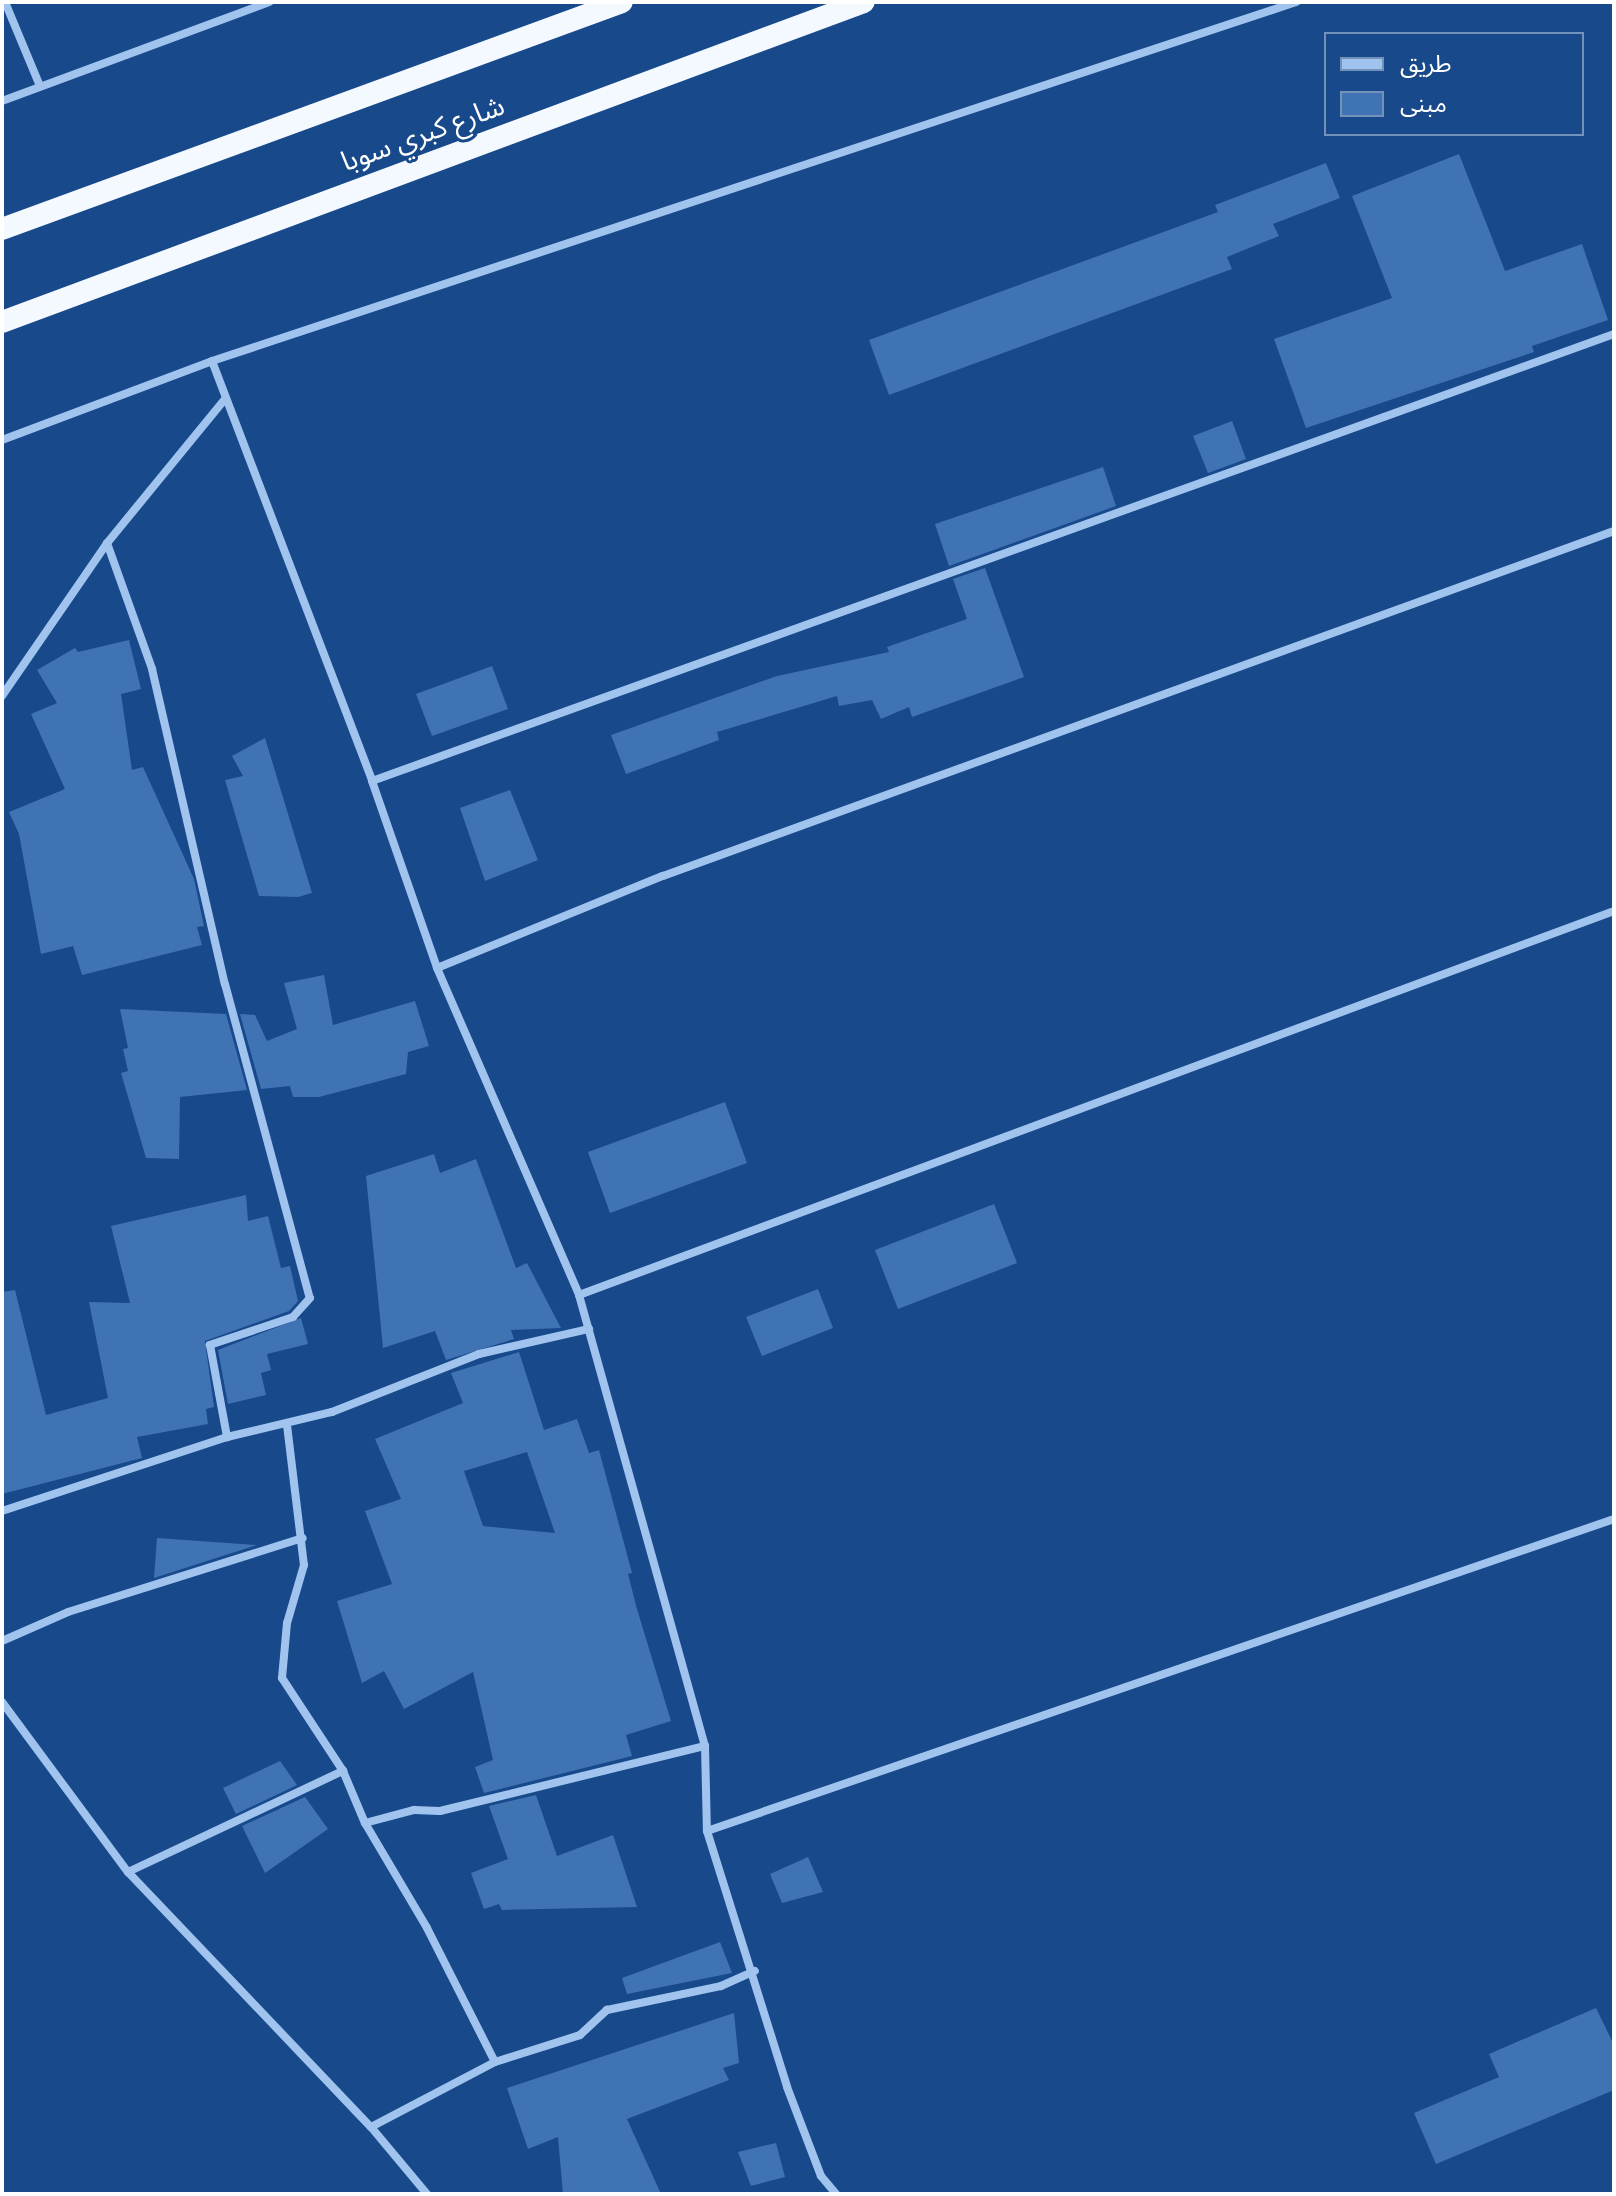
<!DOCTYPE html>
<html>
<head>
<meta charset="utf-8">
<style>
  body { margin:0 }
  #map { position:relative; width:1616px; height:2196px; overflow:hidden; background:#17498b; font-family:"Exo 2","Noto Sans Arabic",sans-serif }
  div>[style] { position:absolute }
  .building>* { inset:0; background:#4073b4 }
  .minor>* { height:8px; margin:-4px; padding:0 4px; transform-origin:4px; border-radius:4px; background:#a1c4ef }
  .trunk>* { height:22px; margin:-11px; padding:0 11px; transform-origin:11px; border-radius:11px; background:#f4f8ff }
  span { translate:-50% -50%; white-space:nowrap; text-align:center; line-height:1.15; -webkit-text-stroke:6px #17498b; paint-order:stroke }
  .street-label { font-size:28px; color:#fff }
  .frame { position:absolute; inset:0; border:4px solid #fff; pointer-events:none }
  .legend { position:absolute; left:1324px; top:32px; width:260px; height:104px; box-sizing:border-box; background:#17498b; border:2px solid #7492b9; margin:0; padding:10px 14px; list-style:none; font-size:24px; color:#fff }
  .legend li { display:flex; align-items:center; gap:16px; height:40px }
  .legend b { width:40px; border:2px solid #7492b9 }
</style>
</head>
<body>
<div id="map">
  <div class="building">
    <div style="clip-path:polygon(1459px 154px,1505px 271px,1582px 244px,1608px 320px,1532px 346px,1534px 352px,1306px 428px,1274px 339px,1392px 298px,1352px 196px)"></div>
    <div style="clip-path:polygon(1326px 163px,1340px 198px,1273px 224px,1279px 236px,1227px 257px,1232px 269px,889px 395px,869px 340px,1218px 212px,1215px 205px)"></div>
    <div style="clip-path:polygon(1232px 421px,1246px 459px,1208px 473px,1193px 436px)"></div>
    <div style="clip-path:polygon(1103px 467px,1116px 506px,949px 566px,935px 524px)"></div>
    <div style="clip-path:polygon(985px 568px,1024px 677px,912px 717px,909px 707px,881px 719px,872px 700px,839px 706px,837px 696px,717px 732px,719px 740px,626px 774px,611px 735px,777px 676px,889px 652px,887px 647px,967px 619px,953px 579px)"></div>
    <div style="clip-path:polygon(129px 640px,141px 689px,121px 694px,132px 770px,143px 767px,194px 879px,204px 926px,197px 927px,202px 945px,82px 975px,73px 946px,41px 954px,19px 834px,9px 812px,65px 789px,31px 714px,57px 703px,37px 670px,75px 648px,78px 652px)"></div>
    <div style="clip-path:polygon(492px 666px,508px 709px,432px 736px,416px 694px)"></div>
    <div style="clip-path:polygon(265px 738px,312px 893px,298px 897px,259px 896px,225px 780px,243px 776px,232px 756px)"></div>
    <div style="clip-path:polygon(510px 790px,538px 860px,485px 881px,460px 808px)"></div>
    <div style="clip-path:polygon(324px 975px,333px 1025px,415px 1001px,429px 1046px,408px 1052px,406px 1074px,319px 1097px,293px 1097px,290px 1086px,261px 1089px,240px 1014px,255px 1015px,267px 1041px,297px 1029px,284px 983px)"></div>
    <div style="clip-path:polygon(120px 1009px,226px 1014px,247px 1090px,180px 1097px,179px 1159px,146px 1158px,121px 1073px,128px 1071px,123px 1049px,128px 1048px)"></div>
    <div style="clip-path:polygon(725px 1102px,747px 1163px,610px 1213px,588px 1152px)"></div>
    <div style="clip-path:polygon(434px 1154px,440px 1173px,476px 1159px,516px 1268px,527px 1263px,561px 1328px,511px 1330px,514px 1339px,446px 1360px,435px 1331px,383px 1348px,366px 1176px)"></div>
    <div style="clip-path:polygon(246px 1195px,248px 1221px,268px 1216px,281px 1268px,290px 1266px,298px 1301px,289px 1311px,205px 1341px,214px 1407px,206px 1409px,208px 1424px,137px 1437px,142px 1458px,2px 1494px,2px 1292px,15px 1290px,46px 1415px,108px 1398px,89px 1302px,130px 1303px,111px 1226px)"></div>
    <div style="clip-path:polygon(994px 1204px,1017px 1263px,898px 1309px,875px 1250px)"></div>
    <div style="clip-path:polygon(818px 1289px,833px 1328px,762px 1356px,746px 1317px)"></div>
    <div style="clip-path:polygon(301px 1318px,308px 1344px,267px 1354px,271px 1370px,261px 1373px,266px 1395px,228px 1404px,218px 1350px)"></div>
    <div style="clip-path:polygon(evenodd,519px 1352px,544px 1430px,577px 1419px,589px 1453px,599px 1450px,632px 1573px,628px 1574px,637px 1609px,671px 1721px,626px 1735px,632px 1756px,484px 1793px,475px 1767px,493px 1760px,473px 1672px,404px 1709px,384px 1671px,362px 1683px,337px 1601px,392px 1584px,365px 1511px,401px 1499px,375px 1439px,463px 1403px,451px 1373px,519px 1352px,527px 1452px,555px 1533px,483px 1526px,464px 1471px,527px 1452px)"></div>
    <div style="clip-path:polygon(157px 1538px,257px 1545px,154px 1578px)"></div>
    <div style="clip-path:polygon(280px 1761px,297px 1785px,236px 1814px,223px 1788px)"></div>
    <div style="clip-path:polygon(536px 1795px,557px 1856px,613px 1835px,637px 1907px,502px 1910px,499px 1904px,484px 1909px,471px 1873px,508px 1859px,489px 1806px)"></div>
    <div style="clip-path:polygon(305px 1797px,328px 1829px,265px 1873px,242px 1826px)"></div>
    <div style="clip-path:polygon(808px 1857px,823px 1892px,782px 1903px,770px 1874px)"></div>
    <div style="clip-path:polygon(720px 1942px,732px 1973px,627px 1994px,622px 1978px)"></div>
    <div style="clip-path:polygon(1596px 2008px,1614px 2045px,1614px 2090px,1436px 2164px,1414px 2113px,1499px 2077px,1489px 2054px)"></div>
    <div style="clip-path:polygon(734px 2013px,739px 2063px,723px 2068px,729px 2080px,627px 2119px,661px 2194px,563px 2194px,558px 2137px,528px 2149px,507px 2088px)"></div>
    <div style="clip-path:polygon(776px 2143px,785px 2177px,751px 2186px,738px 2152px)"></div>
  </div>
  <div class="minor">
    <div style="left:5px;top:2px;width:91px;rotate:67.4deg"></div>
    <div style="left:2px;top:101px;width:285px;rotate:-20.3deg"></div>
    <div style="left:212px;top:361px;width:449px;rotate:69.1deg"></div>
    <div style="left:372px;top:781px;width:198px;rotate:70.8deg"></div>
    <div style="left:437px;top:968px;width:357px;rotate:66.5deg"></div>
    <div style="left:579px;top:1295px;width:468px;rotate:74.4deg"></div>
    <div style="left:705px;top:1746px;width:85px;rotate:88.7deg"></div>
    <div style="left:707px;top:1831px;width:268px;rotate:72.6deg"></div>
    <div style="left:787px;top:2087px;width:95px;rotate:69.1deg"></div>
    <div style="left:821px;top:2176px;width:23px;rotate:50deg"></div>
    <div style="left:225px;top:399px;width:186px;rotate:129.3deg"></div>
    <div style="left:107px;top:543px;width:134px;rotate:70.3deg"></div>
    <div style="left:152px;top:669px;width:323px;rotate:77deg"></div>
    <div style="left:225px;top:984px;width:325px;rotate:74.9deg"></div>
    <div style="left:310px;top:1298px;width:25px;rotate:132deg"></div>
    <div style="left:293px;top:1317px;width:88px;rotate:161.4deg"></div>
    <div style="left:210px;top:1345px;width:94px;rotate:79.5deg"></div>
    <div style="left:2px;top:440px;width:224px;rotate:-20.6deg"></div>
    <div style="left:212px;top:361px;width:1142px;rotate:-18.32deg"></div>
    <div style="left:2px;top:696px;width:186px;rotate:-55.5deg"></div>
    <div style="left:372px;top:781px;width:1320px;rotate:-19.79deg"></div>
    <div style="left:437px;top:968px;width:244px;rotate:-22.2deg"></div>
    <div style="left:663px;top:876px;width:1012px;rotate:-19.94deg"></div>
    <div style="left:579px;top:1295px;width:1104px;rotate:-20.36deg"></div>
    <div style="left:287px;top:1425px;width:141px;rotate:83.1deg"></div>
    <div style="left:304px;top:1565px;width:60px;rotate:106.3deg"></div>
    <div style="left:287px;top:1623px;width:55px;rotate:95.2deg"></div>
    <div style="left:282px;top:1678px;width:111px;rotate:56.7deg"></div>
    <div style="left:343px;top:1771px;width:56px;rotate:67.1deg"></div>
    <div style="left:365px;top:1823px;width:122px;rotate:59.4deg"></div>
    <div style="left:427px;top:1928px;width:150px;rotate:63.1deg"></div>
    <div style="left:2px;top:1511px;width:237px;rotate:-18.2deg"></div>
    <div style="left:227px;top:1437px;width:108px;rotate:-13.4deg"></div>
    <div style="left:332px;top:1412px;width:158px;rotate:-21.5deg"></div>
    <div style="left:479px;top:1354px;width:113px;rotate:-12.8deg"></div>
    <div style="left:2px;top:1641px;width:72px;rotate:-23.7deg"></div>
    <div style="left:68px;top:1612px;width:246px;rotate:-17.5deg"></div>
    <div style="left:2px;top:1702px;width:212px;rotate:53.5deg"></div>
    <div style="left:128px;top:1872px;width:352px;rotate:46.4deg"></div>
    <div style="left:371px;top:2127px;width:87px;rotate:50.1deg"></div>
    <div style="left:365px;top:1823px;width:51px;rotate:-14.9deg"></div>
    <div style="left:414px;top:1810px;width:26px;rotate:2deg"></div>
    <div style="left:440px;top:1811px;width:273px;rotate:-13.8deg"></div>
    <div style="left:707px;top:1831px;width:959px;rotate:-18.98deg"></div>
    <div style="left:128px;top:1872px;width:238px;rotate:-25.2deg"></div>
    <div style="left:371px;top:2127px;width:140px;rotate:-27.7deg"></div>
    <div style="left:495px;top:2062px;width:89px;rotate:-17.6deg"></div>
    <div style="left:580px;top:2035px;width:37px;rotate:-43deg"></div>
    <div style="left:607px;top:2010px;width:116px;rotate:-11.9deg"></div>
    <div style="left:721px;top:1986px;width:37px;rotate:-24deg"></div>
  </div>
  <div class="trunk">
    <div style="left:2px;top:229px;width:660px;rotate:-20.11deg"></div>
    <div style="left:2px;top:322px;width:919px;rotate:-20.37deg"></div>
  </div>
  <div class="street-label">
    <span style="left:422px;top:132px;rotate:-20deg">شارع كبري سوبا</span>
  </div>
  <div class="frame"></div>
  <ul class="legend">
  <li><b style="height:10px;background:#a1c4ef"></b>طريق</li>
  <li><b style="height:22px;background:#4073b4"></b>مبنى</li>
  </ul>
</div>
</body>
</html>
